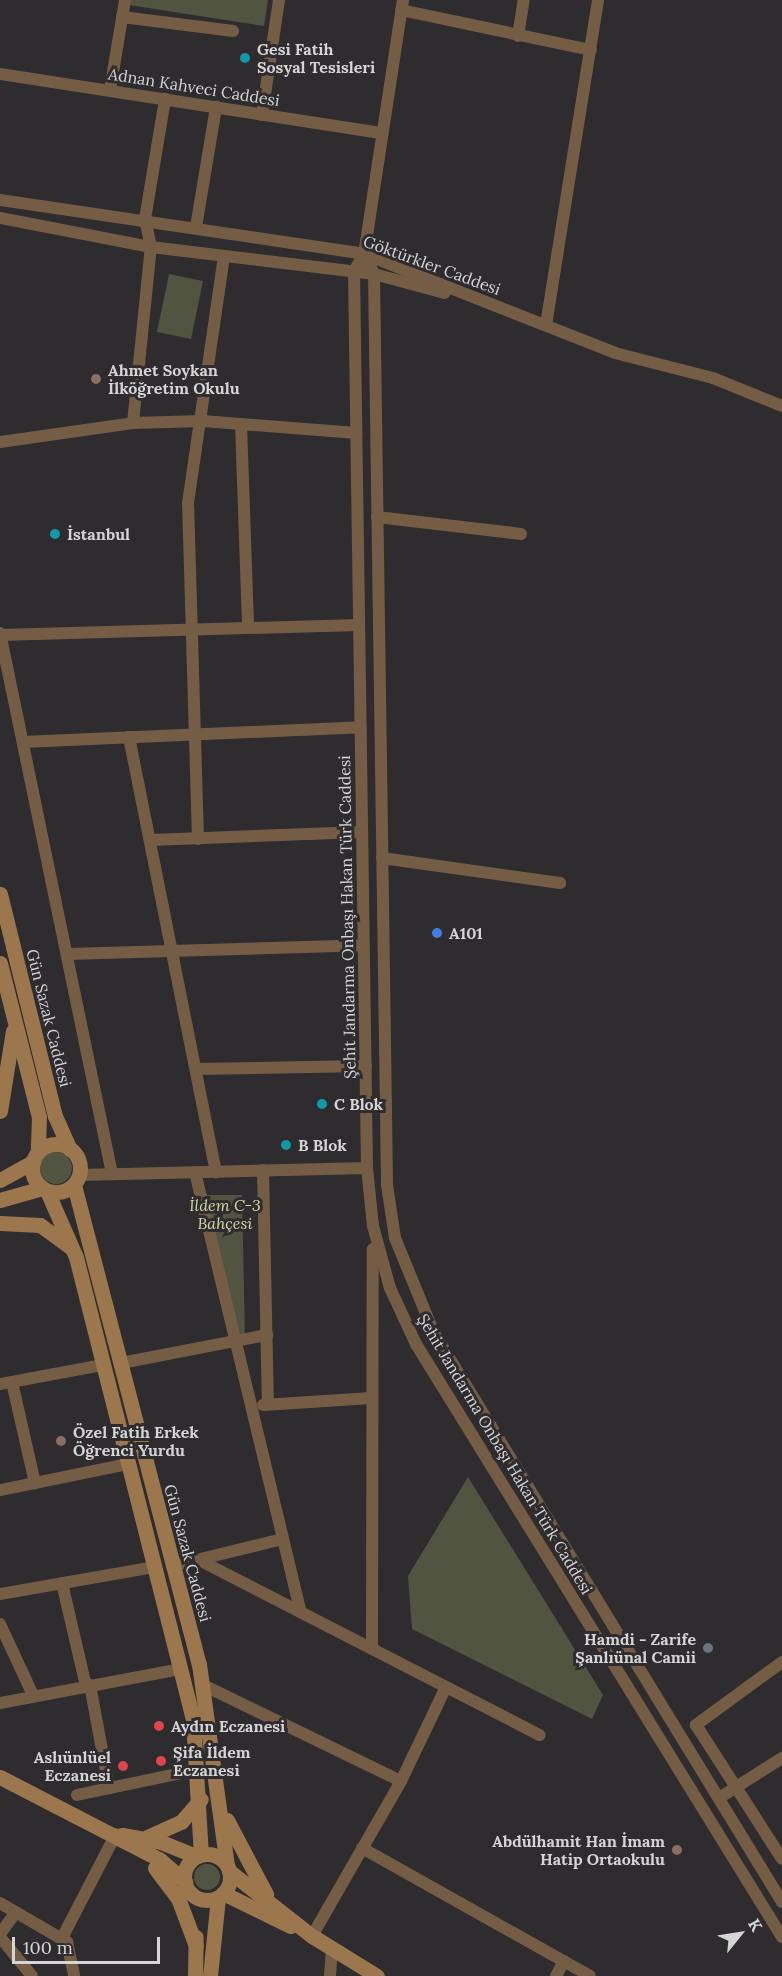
<!DOCTYPE html>
<html>
<head>
<meta charset="utf-8">
<style>
  body { margin:0 }
  #map { position:relative; width:782px; height:1976px; overflow:hidden; background:#2e2c2f; font-family:Lora,serif }
  div>[style] { position:absolute }
  .green>* { inset:0; background:#515440 }
  .round { border-radius:50% }
  .street>* { height:12px; margin:-6px; padding:0 6px; transform-origin:6px; border-radius:6px; background:#745d44 }
  .secondary>* { height:15px; margin:-7.5px; padding:0 7.5px; transform-origin:7.5px; border-radius:7.5px; background:#9c774e }
  .secondary>.ring { margin:-7.5px; padding:0; box-sizing:content-box; background:none; border:15px solid #9c774e; border-radius:50% }
  .dots>* { width:16px; height:16px; translate:-50% -50%; box-sizing:border-box; border:3px solid #2e2c2f; border-radius:50% }
  span { translate:-50% -50%; white-space:nowrap; text-align:center; line-height:1.15; -webkit-text-stroke:6px #2e2c2f; paint-order:stroke }
  .poi-label { font-size:16px; color:#d6d5d6; font-weight:700 }
  .left { translate:0 -50%; text-align:left }
  .right { translate:-100% -50%; text-align:right }
  .street-label { font-size:16px; color:#d6d5d6 }
  .park-label { font-size:16px; color:#d3dba1; font-style:italic }
  .north { position:absolute; left:710px; top:1904px; width:60px; height:60px; -webkit-text-stroke:4px #2e2c2f; paint-order:stroke; rotate:60deg; font-size:16px; font-weight:700; line-height:24px; text-align:center; color:#d6d5d6 }
  .north::after { content:''; display:block; margin:auto; width:21px; height:27px; background:#d6d5d6; clip-path:polygon(50% 0,100% 100%,50% 72%,0 100%) }
  .scale { position:absolute; left:12px; top:1937px; width:148px; height:27px; box-sizing:border-box; border:3px solid #d6d5d6; border-top:0; padding-left:8px; font-size:18px; line-height:21px; white-space:nowrap; color:#d6d5d6; -webkit-text-stroke:4px #2e2c2f; paint-order:stroke }
</style>
</head>
<body>
<div id="map">
  <div class="green">
    <div style="clip-path:polygon(130px 0,268px 0,264px 26px,129px 5px)"></div>
    <div style="clip-path:polygon(169px 274px,203px 281px,191px 339px,157px 332px)"></div>
    <div class="round" style="left:40px;top:1152px;width:32px;height:32px"></div>
    <div style="clip-path:polygon(202px 1195px,242px 1195px,245px 1338px,237px 1339px)"></div>
    <div style="clip-path:polygon(468px 1477px,603px 1695px,592px 1719px,412px 1629px,408px 1576px)"></div>
    <div class="round" style="left:194px;top:1864px;width:26px;height:26px"></div>
  </div>
  <div class="street">
    <div style="left:403px;top:0;width:257px;rotate:98.7deg"></div>
    <div style="left:364px;top:254px;width:20px;rotate:120deg"></div>
    <div style="left:354px;top:271px;width:897px;rotate:89.17deg"></div>
    <div style="left:367px;top:1168px;width:58px;rotate:84.1deg"></div>
    <div style="left:373px;top:1226px;width:64px;rotate:74.7deg"></div>
    <div style="left:390px;top:1288px;width:62px;rotate:65.1deg"></div>
    <div style="left:416px;top:1344px;width:697px;rotate:58.32deg"></div>
    <div style="left:401px;top:10px;width:194px;rotate:11.9deg"></div>
    <div style="left:122px;top:17px;width:112px;rotate:7.2deg"></div>
    <div style="left:518px;top:36px;width:36px;rotate:-81deg"></div>
    <div style="left:0;top:74px;width:387px;rotate:8.8deg"></div>
    <div style="left:110px;top:90px;width:91px;rotate:-80.5deg"></div>
    <div style="left:262px;top:115px;width:116px;rotate:-81.6deg"></div>
    <div style="left:0;top:200px;width:368px;rotate:8.4deg"></div>
    <div style="left:364px;top:254px;width:270px;rotate:21.5deg"></div>
    <div style="left:615px;top:353px;width:101px;rotate:14.3deg"></div>
    <div style="left:713px;top:378px;width:74px;rotate:22.1deg"></div>
    <div style="left:0;top:218px;width:154px;rotate:10.9deg"></div>
    <div style="left:151px;top:247px;width:225px;rotate:6.9deg"></div>
    <div style="left:374px;top:274px;width:73px;rotate:15deg"></div>
    <div style="left:196px;top:227px;width:122px;rotate:-80.5deg"></div>
    <div style="left:364px;top:254px;width:22px;rotate:63deg"></div>
    <div style="left:374px;top:274px;width:911px;rotate:89.18deg"></div>
    <div style="left:387px;top:1185px;width:54px;rotate:81.4deg"></div>
    <div style="left:395px;top:1238px;width:103px;rotate:67.7deg"></div>
    <div style="left:434px;top:1333px;width:667px;rotate:58.55deg"></div>
    <div style="left:546px;top:325px;width:329px;rotate:-80.9deg"></div>
    <div style="left:133px;top:423px;width:177px;rotate:-84.2deg"></div>
    <div style="left:151px;top:247px;width:29px;rotate:-102deg"></div>
    <div style="left:145px;top:219px;width:122px;rotate:-80.5deg"></div>
    <div style="left:241px;top:424px;width:204px;rotate:88deg"></div>
    <div style="left:0;top:442px;width:134px;rotate:-8.1deg"></div>
    <div style="left:133px;top:423px;width:70px;rotate:-1.6deg"></div>
    <div style="left:203px;top:421px;width:154px;rotate:4.5deg"></div>
    <div style="left:377px;top:517px;width:145px;rotate:6.7deg"></div>
    <div style="left:0;top:633px;width:552px;rotate:78.3deg"></div>
    <div style="left:0;top:635px;width:359px;rotate:-1.6deg"></div>
    <div style="left:129px;top:737px;width:444px;rotate:78.7deg"></div>
    <div style="left:23px;top:742px;width:338px;rotate:-2.5deg"></div>
    <div style="left:198px;top:839px;width:336px;rotate:-91.7deg"></div>
    <div style="left:188px;top:503px;width:249px;rotate:-81.7deg"></div>
    <div style="left:151px;top:840px;width:211px;rotate:-2.2deg"></div>
    <div style="left:382px;top:858px;width:180px;rotate:8deg"></div>
    <div style="left:68px;top:954px;width:296px;rotate:-1.7deg"></div>
    <div style="left:196px;top:1069px;width:170px;rotate:-1deg"></div>
    <div style="left:263px;top:1170px;width:234px;rotate:88.8deg"></div>
    <div style="left:195px;top:1172px;width:453px;rotate:76.5deg"></div>
    <div style="left:80px;top:1175px;width:287px;rotate:-1.4deg"></div>
    <div style="left:121px;top:1363px;width:149px;rotate:-10.9deg"></div>
    <div style="left:12px;top:1382px;width:104px;rotate:77.2deg"></div>
    <div style="left:0;top:1384px;width:105px;rotate:-10.5deg"></div>
    <div style="left:263px;top:1405px;width:109px;rotate:-3.7deg"></div>
    <div style="left:0;top:1490px;width:131px;rotate:-11.5deg"></div>
    <div style="left:199px;top:1560px;width:383px;rotate:27.2deg"></div>
    <div style="left:172px;top:1566px;width:114px;rotate:-13.7deg"></div>
    <div style="left:62px;top:1583px;width:106px;rotate:76.9deg"></div>
    <div style="left:0;top:1594px;width:156px;rotate:-9.9deg"></div>
    <div style="left:0;top:1624px;width:78px;rotate:65.1deg"></div>
    <div style="left:372px;top:1649px;width:400px;rotate:-89.9deg"></div>
    <div style="left:782px;top:1662px;width:107px;rotate:143.8deg"></div>
    <div style="left:696px;top:1725px;width:159px;rotate:57.3deg"></div>
    <div style="left:90px;top:1685px;width:105px;rotate:79.5deg"></div>
    <div style="left:203px;top:1685px;width:220px;rotate:25.9deg"></div>
    <div style="left:0;top:1703px;width:183px;rotate:-10.7deg"></div>
    <div style="left:77px;top:1795px;width:126px;rotate:-11.9deg"></div>
    <div style="left:719px;top:1798px;width:75px;rotate:-32.4deg"></div>
    <div style="left:362px;top:1848px;width:261px;rotate:29.3deg"></div>
    <div style="left:0;top:1903px;width:78px;rotate:30.2deg"></div>
    <div style="left:67px;top:1942px;width:35px;rotate:78deg"></div>
    <div style="left:0;top:1934px;width:27px;rotate:-54deg"></div>
    <div style="left:312px;top:1936px;width:179px;rotate:-60.1deg"></div>
    <div style="left:401px;top:1781px;width:104px;rotate:-64.4deg"></div>
    <div style="left:0;top:1937px;width:50px;rotate:50.6deg"></div>
    <div style="left:62px;top:1938px;width:117px;rotate:-62.6deg"></div>
    <div style="left:330px;top:1976px;width:28px;rotate:-86deg"></div>
    <div style="left:556px;top:1976px;width:17px;rotate:-62deg"></div>
  </div>
  <div class="secondary">
    <div style="left:0;top:894px;width:229px;rotate:76.1deg"></div>
    <div style="left:55px;top:1116px;width:36px;rotate:66deg"></div>
    <div style="left:0;top:963px;width:159px;rotate:75.8deg"></div>
    <div style="left:39px;top:1117px;width:35px;rotate:92deg"></div>
    <div style="left:0;top:1111px;width:81px;rotate:-80.8deg"></div>
    <div class="ring" style="left:32px;top:1144px;width:33px;height:33px"></div>
    <div style="left:0;top:1180px;width:38px;rotate:-29deg"></div>
    <div style="left:74px;top:1185px;width:495px;rotate:75.4deg"></div>
    <div style="left:199px;top:1664px;width:203px;rotate:82.1deg"></div>
    <div style="left:47px;top:1191px;width:72px;rotate:66.3deg"></div>
    <div style="left:76px;top:1257px;width:479px;rotate:75.8deg"></div>
    <div style="left:193px;top:1721px;width:133px;rotate:86.6deg"></div>
    <div style="left:0;top:1200px;width:44px;rotate:-15.9deg"></div>
    <div style="left:0;top:1223px;width:40px;rotate:2.9deg"></div>
    <div style="left:40px;top:1225px;width:39px;rotate:36deg"></div>
    <div style="left:0;top:1777px;width:179px;rotate:27.3deg"></div>
    <div style="left:159px;top:1859px;width:35px;rotate:41deg"></div>
    <div style="left:227px;top:1820px;width:84px;rotate:62.2deg"></div>
    <div style="left:122px;top:1835px;width:40px;rotate:10deg"></div>
    <div style="left:161px;top:1842px;width:38px;rotate:22deg"></div>
    <div style="left:147px;top:1837px;width:37px;rotate:-24deg"></div>
    <div style="left:181px;top:1822px;width:30px;rotate:-49deg"></div>
    <div class="ring" style="left:184px;top:1854px;width:31px;height:31px"></div>
    <div style="left:155px;top:1868px;width:38px;rotate:53deg"></div>
    <div style="left:178px;top:1898px;width:51px;rotate:69.4deg"></div>
    <div style="left:229px;top:1871px;width:105px;rotate:38.1deg"></div>
    <div style="left:312px;top:1936px;width:76px;rotate:31.6deg"></div>
    <div style="left:223px;top:1893px;width:75px;rotate:26.2deg"></div>
    <div style="left:195px;top:1976px;width:39px;rotate:-89deg"></div>
    <div style="left:210px;top:1976px;width:79px;rotate:-84.2deg"></div>
  </div>
  <div class="dots">
    <div style="left:245px;top:58px;background:#0f9aa8"></div>
    <div style="left:96px;top:379px;background:#8d6e63"></div>
    <div style="left:55px;top:534px;background:#0f9aa8"></div>
    <div style="left:437px;top:933px;background:#3f7fe0"></div>
    <div style="left:322px;top:1104px;background:#0f9aa8"></div>
    <div style="left:286px;top:1145px;background:#0f9aa8"></div>
    <div style="left:61px;top:1441px;background:#8d6e63"></div>
    <div style="left:708px;top:1648px;background:#6b7280"></div>
    <div style="left:159px;top:1726px;background:#e0444e"></div>
    <div style="left:161px;top:1761px;background:#e0444e"></div>
    <div style="left:123px;top:1766px;background:#e0444e"></div>
    <div style="left:677px;top:1850px;background:#8d6e63"></div>
  </div>
  <div class="poi-label">
    <span class="left" style="left:257px;top:58px">Gesi Fatih<br>Sosyal Tesisleri</span>
    <span class="left" style="left:108px;top:379px">Ahmet Soykan<br>İlköğretim Okulu</span>
    <span class="left" style="left:67px;top:534px">İstanbul</span>
    <span class="left" style="left:449px;top:933px">A101</span>
    <span class="left" style="left:334px;top:1104px">C Blok</span>
    <span class="left" style="left:298px;top:1145px">B Blok</span>
    <span class="left" style="left:73px;top:1441px">Özel Fatih Erkek<br>Öğrenci Yurdu</span>
    <span class="right" style="left:696px;top:1648px">Hamdi - Zarife<br>Şanlıünal Camii</span>
    <span class="left" style="left:171px;top:1726px">Aydın Eczanesi</span>
    <span class="left" style="left:173px;top:1761px">Şifa İldem<br>Eczanesi</span>
    <span class="right" style="left:111px;top:1766px">Aslıünlüel<br>Eczanesi</span>
    <span class="right" style="left:665px;top:1850px">Abdülhamit Han İmam<br>Hatip Ortaokulu</span>
  </div>
  <div class="street-label">
    <span style="left:194px;top:87px;rotate:9deg">Adnan Kahveci Caddesi</span>
    <span style="left:432px;top:265px;rotate:20deg">Göktürkler Caddesi</span>
    <span style="left:347px;top:917px;rotate:-91deg">Şehit Jandarma Onbaşı Hakan Türk Caddesi</span>
    <span style="left:49px;top:1018px;rotate:76deg">Gün Sazak Caddesi</span>
    <span style="left:505px;top:1454px;rotate:59deg">Şehit Jandarma Onbaşı Hakan Türk Caddesi</span>
    <span style="left:188px;top:1553px;rotate:75deg">Gün Sazak Caddesi</span>
  </div>
  <div class="park-label">
    <span style="left:225px;top:1214px">İldem C-3<br>Bahçesi</span>
  </div>
  <div class="north">K</div>
  <div class="scale">100 m</div>
</div>
</body>
</html>
